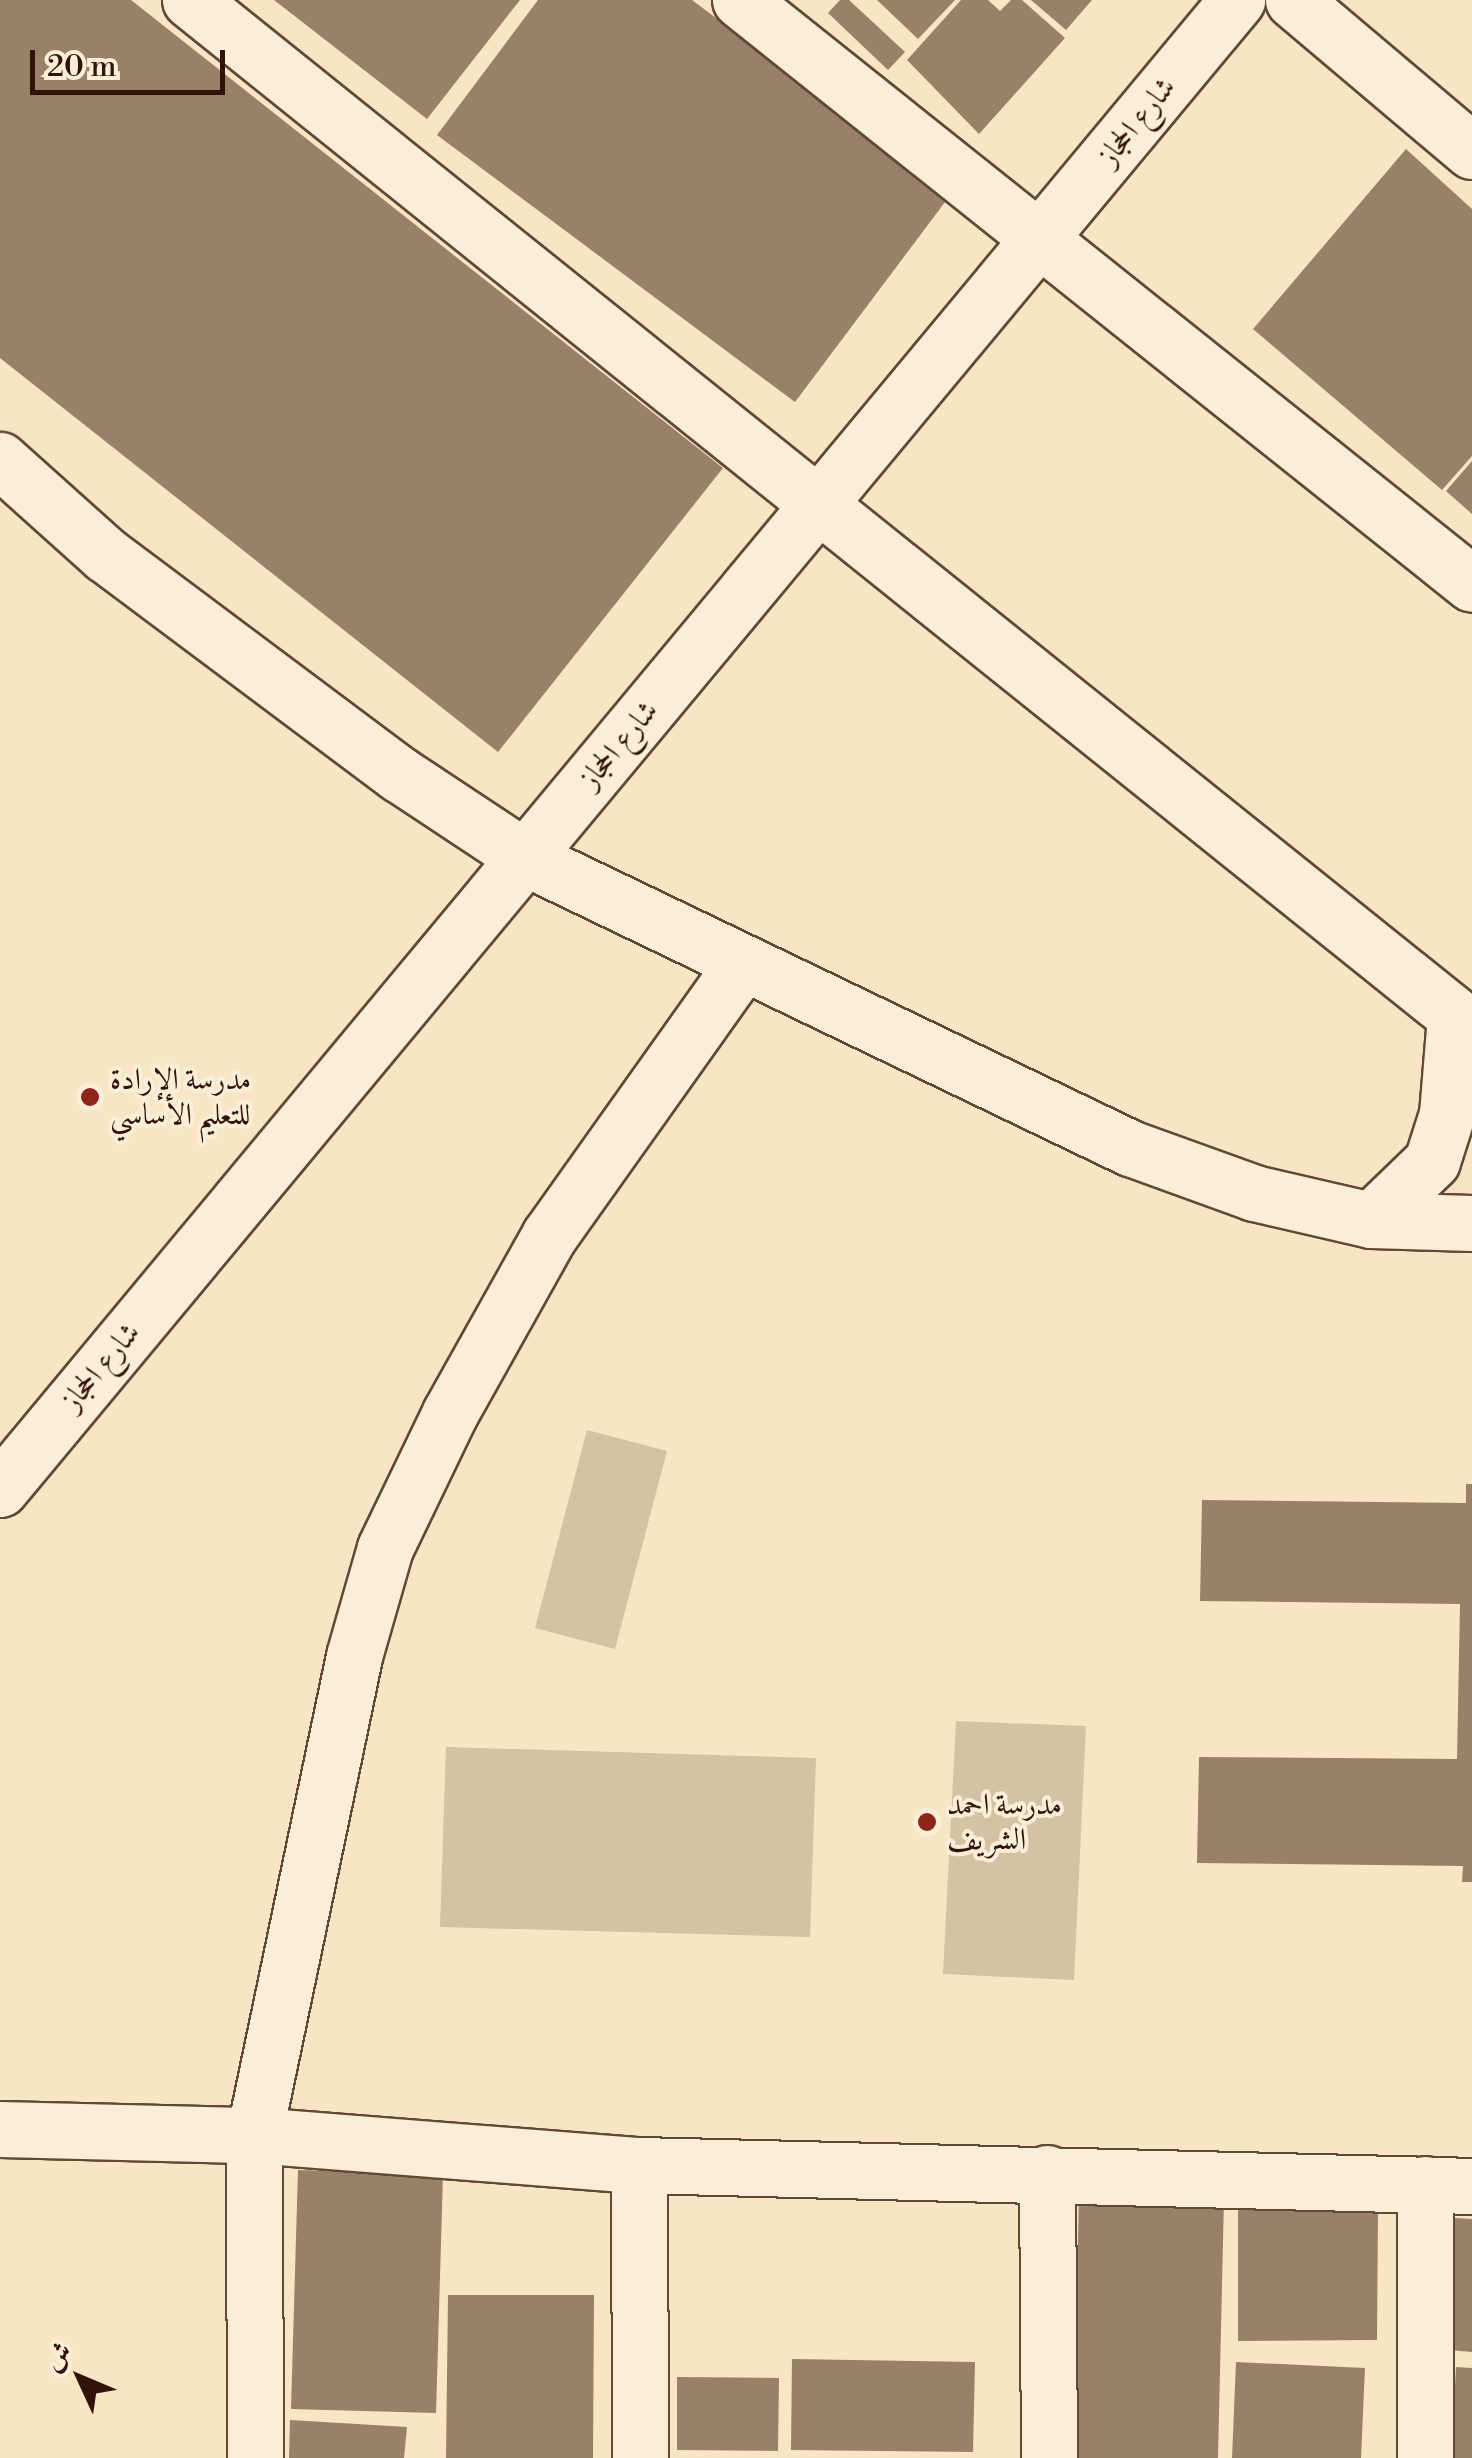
<!DOCTYPE html>
<html>
<head>
<meta charset="utf-8">
<style>
  body { margin:0 }
  #map { position:relative; width:1472px; height:2458px; overflow:hidden; background:#f7e5c3; font-family:"Libre Bodoni",Amiri,serif }
  div>[style] { position:absolute }
  .green>* { inset:0; background:#d5c1a3 }
  .building>* { inset:0; background:#988069 }
  .roads { filter:drop-shadow(2px 0 #624836) drop-shadow(-2px 0 #624836) drop-shadow(0 2px #624836) drop-shadow(0 -2px #624836) }
  .minor>* { height:55px; margin:-27.5px; padding:0 27.5px; transform-origin:27.5px; border-radius:27.5px; background:#faeed8 }
  .secondary>* { height:55px; margin:-27.5px; padding:0 27.5px; transform-origin:27.5px; border-radius:27.5px; background:#faeed8 }
  .dots>* { width:28px; height:28px; translate:-50% -50%; box-sizing:border-box; border:5px solid #faeed8; border-radius:50% }
  span { translate:-50% -50%; white-space:nowrap; text-align:center; line-height:1.15; -webkit-text-stroke:8px #faeed8; paint-order:stroke }
  .street-label { font-size:30px; color:#311307 }
  .poi-label { font-size:30px; color:#311307 }
  .left { translate:0 -50%; text-align:left }
  .north { position:absolute; left:30px; top:2328px; width:100px; height:100px; -webkit-text-stroke:8px #faeed8; paint-order:stroke; rotate:314deg; font-size:28px; font-weight:700; line-height:40px; text-align:center; color:#311307 }
  .north::after { content:''; display:block; margin:auto; width:35px; height:45px; background:#311307; clip-path:polygon(50% 0,100% 100%,50% 72%,0 100%) }
  .scale { position:absolute; left:30px; top:50px; width:195px; height:45px; box-sizing:border-box; border:5px solid #311307; border-top:0; padding-left:12px; font-size:30px; line-height:35px; white-space:nowrap; color:#311307; -webkit-text-stroke:8px #faeed8; paint-order:stroke }
</style>
</head>
<body>
<div id="map">
  <div class="green">
    <div style="clip-path:polygon(587px 1430px,667px 1451px,615px 1649px,535px 1628px)"></div>
    <div style="clip-path:polygon(956px 1721px,1086px 1726px,1074px 1980px,943px 1974px)"></div>
    <div style="clip-path:polygon(446px 1747px,816px 1758px,810px 1937px,440px 1927px)"></div>
  </div>
  <div class="building">
    <div style="clip-path:polygon(0 0,131px 0,723px 468px,498px 752px,0 358px)"></div>
    <div style="clip-path:polygon(274px 0,520px 0,427px 119px)"></div>
    <div style="clip-path:polygon(538px 0,692px 0,951px 194px,795px 402px,437px 135px)"></div>
    <div style="clip-path:polygon(840px 0,849px 0,905px 52px,888px 70px,828px 13px)"></div>
    <div style="clip-path:polygon(877px 0,955px 0,918px 39px)"></div>
    <div style="clip-path:polygon(961px 0,988px 0,1000px 11px,1011px 0,1022px 0,1065px 38px,979px 134px,907px 60px)"></div>
    <div style="clip-path:polygon(1031px 0,1092px 0,1066px 30px)"></div>
    <div style="clip-path:polygon(1406px 149px,1472px 209px,1472px 456px,1442px 490px,1253px 329px)"></div>
    <div style="clip-path:polygon(1472px 461px,1472px 514px,1446px 491px)"></div>
    <div style="clip-path:polygon(1466px 1484px,1472px 1484px,1472px 1882px,1462px 1882px,1463px 1866px,1197px 1863px,1199px 1757px,1457px 1759px,1460px 1604px,1200px 1601px,1202px 1500px,1466px 1503px)"></div>
    <div style="clip-path:polygon(298px 2170px,443px 2174px,436px 2413px,291px 2409px)"></div>
    <div style="clip-path:polygon(1079px 2195px,1224px 2198px,1218px 2458px,1073px 2458px)"></div>
    <div style="clip-path:polygon(1378px 2207px,1377px 2340px,1238px 2341px,1238px 2208px)"></div>
    <div style="clip-path:polygon(1455px 2218px,1472px 2219px,1472px 2352px,1448px 2350px)"></div>
    <div style="clip-path:polygon(448px 2295px,594px 2295px,593px 2458px,446px 2458px)"></div>
    <div style="clip-path:polygon(792px 2359px,975px 2362px,973px 2452px,791px 2450px)"></div>
    <div style="clip-path:polygon(1236px 2362px,1365px 2368px,1361px 2458px,1232px 2458px)"></div>
    <div style="clip-path:polygon(1456px 2367px,1472px 2368px,1472px 2458px,1451px 2458px)"></div>
    <div style="clip-path:polygon(677px 2377px,779px 2378px,778px 2451px,677px 2450px)"></div>
    <div style="clip-path:polygon(290px 2420px,407px 2427px,404px 2458px,289px 2458px)"></div>
  </div>
  <div class="roads">
    <div class="minor">
      <div style="left:190px;top:0;width:1644px;rotate:38.75deg"></div>
      <div style="left:740px;top:0;width:936px;rotate:38.58deg"></div>
      <div style="left:1293px;top:0;width:234px;rotate:40.2deg"></div>
      <div style="left:0;top:460px;width:142px;rotate:41.9deg"></div>
      <div style="left:106px;top:555px;width:366px;rotate:36.8deg"></div>
      <div style="left:399px;top:774px;width:152px;rotate:33.5deg"></div>
      <div style="left:526px;top:858px;width:670px;rotate:25.65deg"></div>
      <div style="left:1130px;top:1148px;width:132px;rotate:19.9deg"></div>
      <div style="left:1254px;top:1193px;width:120px;rotate:13deg"></div>
      <div style="left:1371px;top:1220px;width:101px;rotate:1.7deg"></div>
      <div style="left:1371px;top:1220px;width:85px;rotate:-44deg"></div>
      <div style="left:1432px;top:1161px;width:49px;rotate:-72.3deg"></div>
      <div style="left:1447px;top:1114px;width:98px;rotate:-85.3deg"></div>
      <div style="left:0;top:2129px;width:254px;rotate:1.4deg"></div>
      <div style="left:254px;top:2135px;width:386px;rotate:4.5deg"></div>
      <div style="left:639px;top:2165px;width:833px;rotate:1.44deg"></div>
      <div style="left:639px;top:2165px;width:293px;rotate:89.8deg"></div>
      <div style="left:1047px;top:2173px;width:285px;rotate:89.6deg"></div>
      <div style="left:255px;top:2458px;width:323px;rotate:-90.2deg"></div>
      <div style="left:254px;top:2135px;width:489px;rotate:-78.2deg"></div>
      <div style="left:354px;top:1656px;width:112px;rotate:-74deg"></div>
      <div style="left:385px;top:1548px;width:150px;rotate:-64.3deg"></div>
      <div style="left:450px;top:1413px;width:203px;rotate:-60.8deg"></div>
      <div style="left:549px;top:1236px;width:331px;rotate:-54.6deg"></div>
      <div style="left:1425px;top:2458px;width:274px;rotate:-90deg"></div>
    </div>
    <div class="secondary">
      <div style="left:0;top:1489px;width:1936px;rotate:-50.28deg"></div>
    </div>
  </div>
  <div class="dots">
    <div style="left:90px;top:1097px;background:#8f2418"></div>
    <div style="left:927px;top:1822px;background:#8f2418"></div>
  </div>
  <div class="street-label">
    <span style="left:1137px;top:122px;rotate:-51deg">شارع الحجاز</span>
    <span style="left:619px;top:745px;rotate:-50deg">شارع الحجاز</span>
    <span style="left:101px;top:1367px;rotate:-50deg">شارع الحجاز</span>
  </div>
  <div class="poi-label">
    <span class="left" style="left:110px;top:1097px">مدرسة الإرادة<br>للتعليم الأساسي</span>
    <span class="left" style="left:947px;top:1822px">مدرسة احمد<br>الشريف</span>
  </div>
  <div class="north">ش</div>
  <div class="scale">20 m</div>
</div>
</body>
</html>
